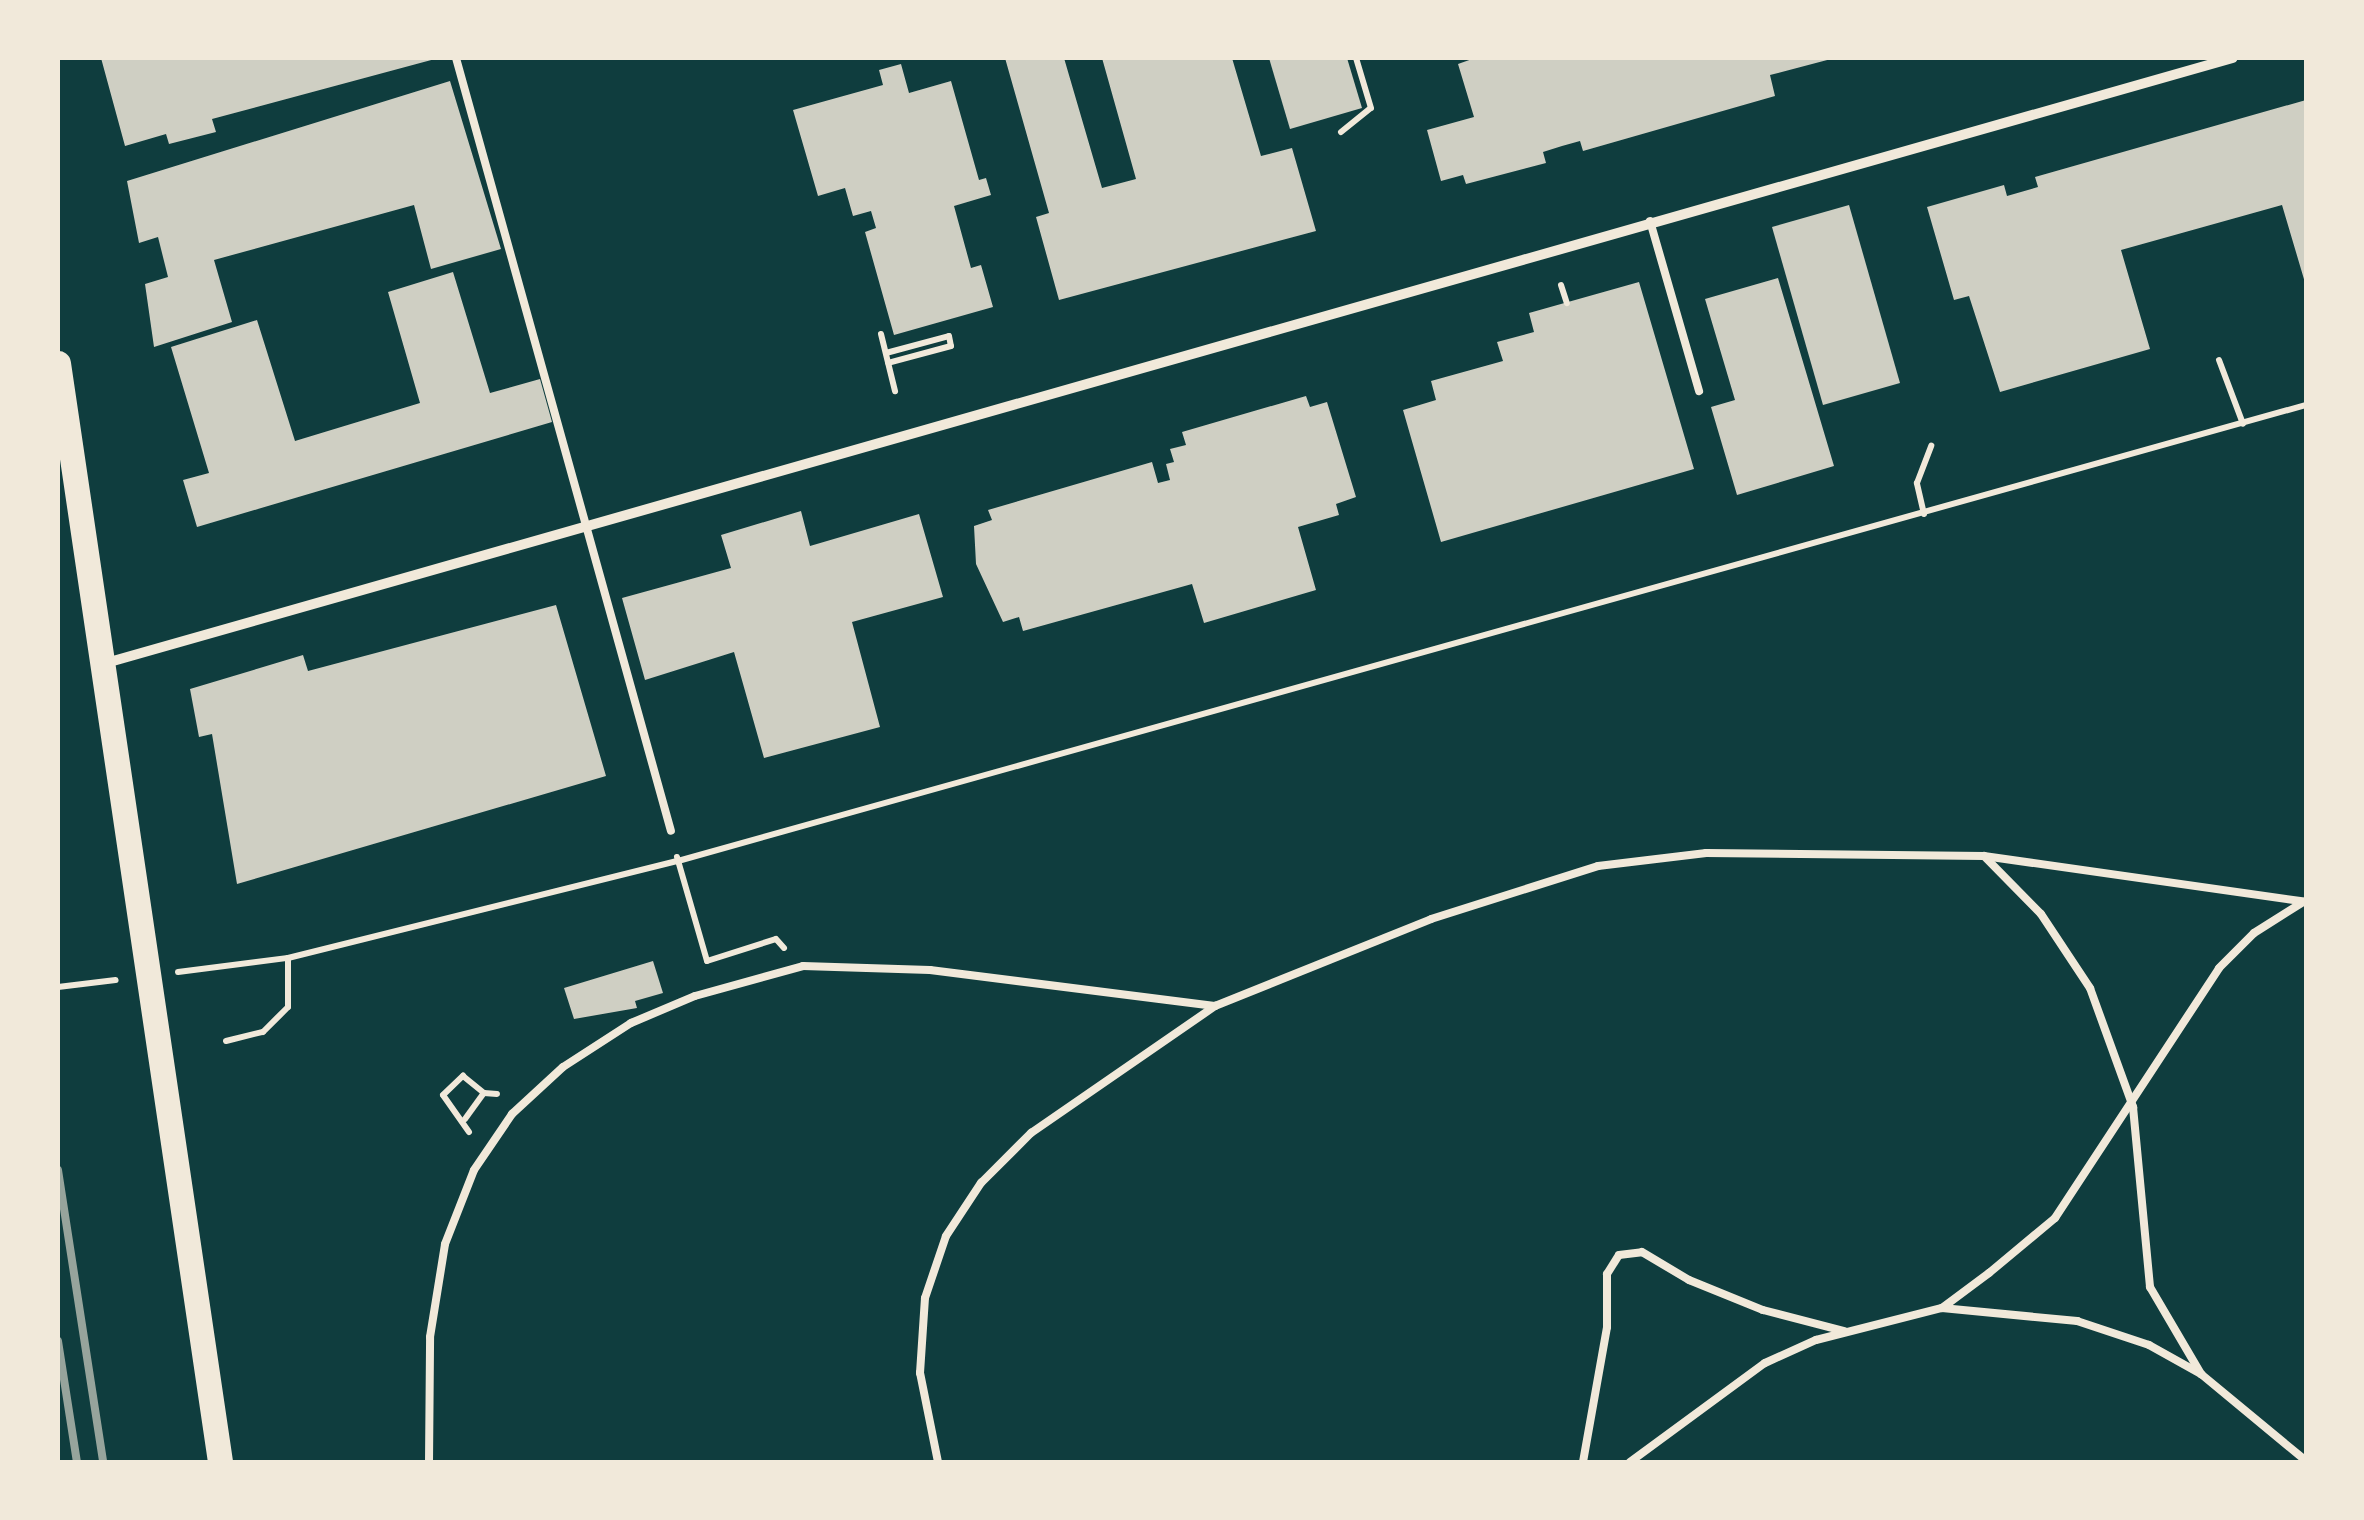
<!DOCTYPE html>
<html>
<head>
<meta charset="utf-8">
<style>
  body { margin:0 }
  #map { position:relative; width:2364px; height:1520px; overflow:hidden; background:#0f3d3e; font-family:"Public Sans",sans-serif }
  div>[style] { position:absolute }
  .building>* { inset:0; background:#cfcfc3 }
  .path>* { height:6px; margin:-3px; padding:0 3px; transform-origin:3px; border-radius:3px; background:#f1e9da }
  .service>* { height:8px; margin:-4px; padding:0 4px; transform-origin:4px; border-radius:4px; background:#f1e9da }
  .minor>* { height:10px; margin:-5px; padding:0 5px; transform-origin:5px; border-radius:5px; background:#f1e9da }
  .primary>* { height:25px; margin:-12.5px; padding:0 12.5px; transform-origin:12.5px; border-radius:12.5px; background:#f1e9da }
  .rail>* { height:8px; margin:-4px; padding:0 4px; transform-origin:4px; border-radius:4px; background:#97a49c }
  span { translate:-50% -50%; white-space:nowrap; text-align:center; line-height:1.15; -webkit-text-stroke:10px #f1e9da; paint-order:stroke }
  .frame { position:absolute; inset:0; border:60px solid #f1e9da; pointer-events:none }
</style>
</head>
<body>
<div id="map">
  <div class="building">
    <div style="clip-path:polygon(101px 58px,435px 58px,435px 59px,212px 119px,216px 132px,169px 144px,166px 134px,125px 146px)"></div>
    <div style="clip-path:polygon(1005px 58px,1064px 58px,1102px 188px,1136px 179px,1102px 58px,1232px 58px,1261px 156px,1292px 148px,1316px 231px,1059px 300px,1036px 217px,1049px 213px)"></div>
    <div style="clip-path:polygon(1269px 58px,1347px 58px,1362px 108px,1290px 129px)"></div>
    <div style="clip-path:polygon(1475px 58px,1831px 58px,1831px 59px,1770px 75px,1775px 96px,1583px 151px,1580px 141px,1562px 146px,1543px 152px,1546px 163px,1466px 184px,1463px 175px,1441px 181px,1427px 130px,1474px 117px,1458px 64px)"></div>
    <div style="clip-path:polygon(901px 64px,909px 93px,951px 81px,979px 180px,986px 178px,991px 195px,954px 206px,971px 268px,981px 265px,993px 307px,894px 335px,865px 232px,876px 228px,871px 211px,853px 216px,845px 188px,818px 196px,793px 110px,883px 85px,879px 70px)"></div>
    <div style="clip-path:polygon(450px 81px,501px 249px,431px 269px,414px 205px,214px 260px,232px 322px,154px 347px,145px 284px,168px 277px,158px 237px,139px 243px,127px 181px)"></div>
    <div style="clip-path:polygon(2306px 100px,2306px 286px,2282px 205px,2121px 250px,2150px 349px,2000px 392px,1969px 296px,1954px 300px,1927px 207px,2004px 185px,2007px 196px,2038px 187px,2035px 177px)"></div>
    <div style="clip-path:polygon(1849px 205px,1900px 383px,1823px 405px,1772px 227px)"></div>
    <div style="clip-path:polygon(453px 272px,490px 393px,540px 379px,552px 422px,197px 527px,183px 480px,209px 473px,171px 347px,257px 320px,295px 441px,420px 403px,388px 292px)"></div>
    <div style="clip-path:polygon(1778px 278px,1834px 466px,1737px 495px,1711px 407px,1735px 400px,1705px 299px)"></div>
    <div style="clip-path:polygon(1639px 282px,1694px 469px,1441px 542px,1403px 410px,1436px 400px,1431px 381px,1503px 361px,1497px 342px,1534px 332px,1529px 313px)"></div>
    <div style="clip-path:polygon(1306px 396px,1310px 407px,1327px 402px,1356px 497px,1336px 504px,1339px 515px,1298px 527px,1316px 590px,1204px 623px,1192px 584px,1023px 631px,1019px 617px,1003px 622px,976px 564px,974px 526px,992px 520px,988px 510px,1152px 462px,1158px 483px,1170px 480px,1166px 464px,1174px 462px,1170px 449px,1186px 445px,1182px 432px)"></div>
    <div style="clip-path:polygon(801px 511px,810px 546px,919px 514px,943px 597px,852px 622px,880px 727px,764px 758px,734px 652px,645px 680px,622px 598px,731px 568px,721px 535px)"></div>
    <div style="clip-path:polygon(556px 605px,606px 776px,237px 884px,212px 734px,199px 737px,190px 689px,303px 655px,308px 671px)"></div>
    <div style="clip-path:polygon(653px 961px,663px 993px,635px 1001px,637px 1008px,574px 1019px,564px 988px)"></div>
  </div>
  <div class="path">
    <div style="left:1341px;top:132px;width:38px;rotate:-39deg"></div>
    <div style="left:1371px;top:108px;width:52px;rotate:-106.7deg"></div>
    <div style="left:1561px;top:285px;width:19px;rotate:72deg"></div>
    <div style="left:881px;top:334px;width:59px;rotate:76.2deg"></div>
    <div style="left:886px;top:353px;width:65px;rotate:-15.1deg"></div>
    <div style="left:949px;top:336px;width:10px;rotate:79deg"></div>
    <div style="left:951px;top:346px;width:65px;rotate:164.9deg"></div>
    <div style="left:2219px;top:360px;width:68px;rotate:69.4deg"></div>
    <div style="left:1924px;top:514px;width:32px;rotate:-103deg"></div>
    <div style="left:1917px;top:483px;width:40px;rotate:-69deg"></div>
    <div style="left:677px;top:857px;width:108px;rotate:73.9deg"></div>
    <div style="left:707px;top:961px;width:72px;rotate:-17.7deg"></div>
    <div style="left:776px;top:939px;width:12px;rotate:48deg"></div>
    <div style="left:178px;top:972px;width:111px;rotate:-7.3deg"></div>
    <div style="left:288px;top:958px;width:402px;rotate:-14deg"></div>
    <div style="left:678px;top:861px;width:1691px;rotate:-15.65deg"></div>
    <div style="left:58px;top:987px;width:58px;rotate:-6.9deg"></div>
    <div style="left:226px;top:1041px;width:38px;rotate:-14deg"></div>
    <div style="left:263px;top:1032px;width:35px;rotate:-45deg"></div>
    <div style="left:288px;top:1007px;width:49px;rotate:-90deg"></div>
    <div style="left:465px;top:1119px;width:32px;rotate:-54deg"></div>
    <div style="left:469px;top:1132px;width:45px;rotate:-125.1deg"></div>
    <div style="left:443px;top:1095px;width:28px;rotate:-44deg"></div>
    <div style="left:463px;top:1076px;width:27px;rotate:39deg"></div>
    <div style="left:484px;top:1093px;width:13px;rotate:4deg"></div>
  </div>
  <div class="service">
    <div style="left:456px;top:58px;width:802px;rotate:74.46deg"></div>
    <div style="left:1650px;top:221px;width:177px;rotate:73.9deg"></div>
    <div style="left:1984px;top:856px;width:81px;rotate:45.5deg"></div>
    <div style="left:2041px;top:914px;width:89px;rotate:56.5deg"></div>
    <div style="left:2090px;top:988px;width:127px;rotate:70.1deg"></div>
    <div style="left:2133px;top:1107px;width:181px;rotate:84.6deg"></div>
    <div style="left:2150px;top:1287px;width:101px;rotate:59.6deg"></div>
    <div style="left:1942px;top:1308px;width:136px;rotate:5.5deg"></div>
    <div style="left:2077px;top:1321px;width:76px;rotate:18.4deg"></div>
    <div style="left:2149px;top:1345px;width:60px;rotate:29.1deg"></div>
    <div style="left:2201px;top:1374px;width:136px;rotate:39.6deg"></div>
    <div style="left:429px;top:1462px;width:125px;rotate:-89.5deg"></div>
    <div style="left:430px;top:1337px;width:94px;rotate:-80.8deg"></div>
    <div style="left:445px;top:1244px;width:79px;rotate:-68.6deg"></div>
    <div style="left:474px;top:1170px;width:68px;rotate:-55.8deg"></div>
    <div style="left:512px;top:1114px;width:69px;rotate:-42.7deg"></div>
    <div style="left:563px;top:1067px;width:81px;rotate:-32.9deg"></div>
    <div style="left:631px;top:1023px;width:69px;rotate:-22.9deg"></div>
    <div style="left:695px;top:996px;width:112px;rotate:-15.5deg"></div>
    <div style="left:803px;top:966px;width:127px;rotate:1.8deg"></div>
    <div style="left:930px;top:970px;width:287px;rotate:7.2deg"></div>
    <div style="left:938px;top:1462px;width:91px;rotate:-101.4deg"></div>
    <div style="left:920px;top:1373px;width:75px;rotate:-86.2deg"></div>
    <div style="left:925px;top:1298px;width:65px;rotate:-71.3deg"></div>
    <div style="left:946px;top:1236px;width:64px;rotate:-56.6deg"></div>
    <div style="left:981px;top:1183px;width:71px;rotate:-45deg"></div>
    <div style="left:1031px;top:1133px;width:224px;rotate:-34.6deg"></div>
    <div style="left:1215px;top:1006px;width:233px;rotate:-21.9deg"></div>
    <div style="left:1431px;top:919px;width:175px;rotate:-17.6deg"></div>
    <div style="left:1598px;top:866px;width:109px;rotate:-6.9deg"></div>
    <div style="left:1706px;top:853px;width:278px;rotate:0.6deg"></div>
    <div style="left:1984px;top:856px;width:325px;rotate:8.1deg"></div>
    <div style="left:1583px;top:1462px;width:137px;rotate:-79.9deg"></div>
    <div style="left:1607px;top:1327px;width:53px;rotate:-90deg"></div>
    <div style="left:1607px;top:1274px;width:22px;rotate:-58deg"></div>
    <div style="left:1619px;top:1255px;width:23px;rotate:-7deg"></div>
    <div style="left:1642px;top:1252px;width:55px;rotate:30.8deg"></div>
    <div style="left:1689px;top:1280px;width:80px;rotate:22.1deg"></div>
    <div style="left:1763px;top:1310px;width:84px;rotate:14.5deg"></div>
    <div style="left:1630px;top:1462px;width:167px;rotate:-36.3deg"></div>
    <div style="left:1765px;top:1363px;width:56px;rotate:-24.3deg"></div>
    <div style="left:1816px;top:1340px;width:130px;rotate:-14.3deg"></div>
    <div style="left:1942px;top:1308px;width:59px;rotate:-36.7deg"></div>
    <div style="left:1989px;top:1273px;width:86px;rotate:-39.8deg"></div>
    <div style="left:2055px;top:1218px;width:299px;rotate:-56.7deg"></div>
    <div style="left:2219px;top:968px;width:49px;rotate:-45deg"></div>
    <div style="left:2254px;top:933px;width:58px;rotate:-32.3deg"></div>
  </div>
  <div class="minor">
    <div style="left:106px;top:663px;width:2211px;rotate:-15.88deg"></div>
  </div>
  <div class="primary">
    <div style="left:58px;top:363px;width:1111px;rotate:81.61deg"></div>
  </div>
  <div class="rail">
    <div style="left:58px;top:1170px;width:295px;rotate:81.2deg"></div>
    <div style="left:58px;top:1341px;width:122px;rotate:81.1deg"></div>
  </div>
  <div class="frame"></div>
</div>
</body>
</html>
